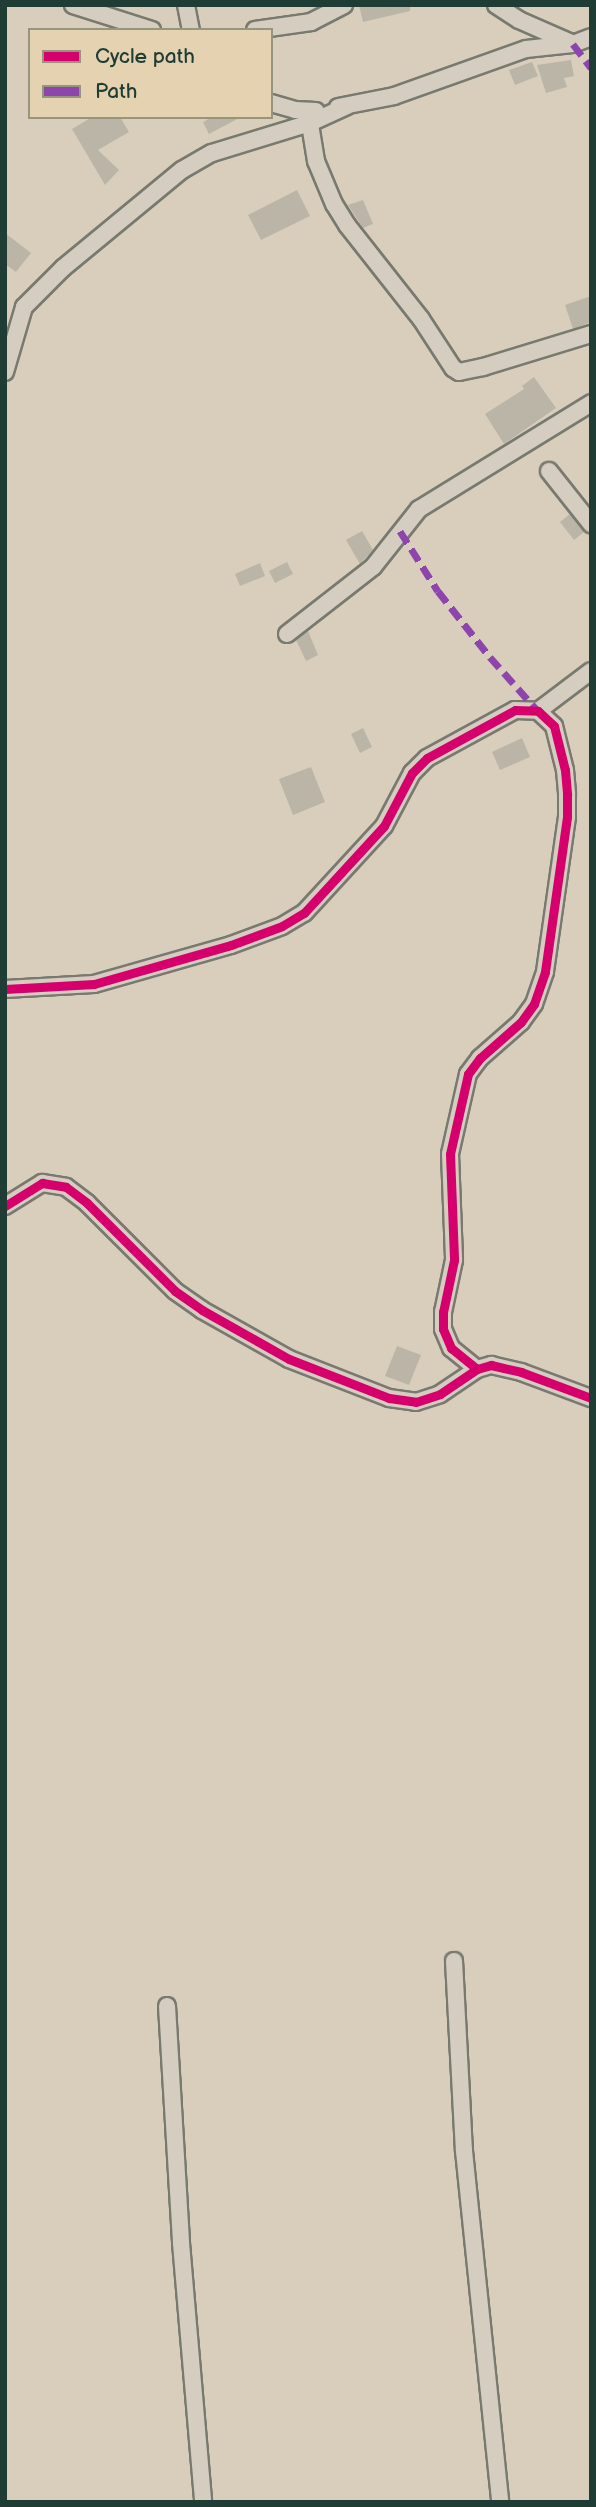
<!DOCTYPE html>
<html>
<head>
<meta charset="utf-8">
<style>
  body { margin:0 }
  #map { position:relative; width:596px; height:2507px; overflow:hidden; background:#d9cebc; font-family:"Balsamiq Sans",sans-serif }
  div>[style] { position:absolute }
  .building>* { inset:0; background:#bbb5a8 }
  .roads { filter:drop-shadow(2px 0 #78796f) drop-shadow(-2px 0 #78796f) drop-shadow(0 2px #78796f) drop-shadow(0 -2px #78796f) }
  .street>* { height:16px; margin:-8px; padding:0 8px; transform-origin:8px; border-radius:8px; background:#d5cdc0 }
  .quiet>* { height:7px; margin-top:-3.5px; transform-origin:0; background:repeating-linear-gradient(90deg,#8e44ad 0 14px,transparent 0 21px) }
  .cycleway>* { height:9px; margin:-4.5px; padding:0 4.5px; transform-origin:4.5px; border-radius:4.5px; background:#d6006c }
  span { translate:-50% -50%; white-space:nowrap; text-align:center; line-height:1.15; -webkit-text-stroke:5px #e5d2b0; paint-order:stroke }
  .frame { position:absolute; inset:0; border:7px solid #1f3d34; pointer-events:none }
  .legend { position:absolute; left:28px; top:28px; width:245px; height:91px; box-sizing:border-box; background:#e5d2b0; border:2px solid #96967e; margin:0; padding:9px 12px; list-style:none; font-size:21px; color:#1f3d34 }
  .legend li { display:flex; align-items:center; gap:14px; height:35px }
  .legend b { width:35px; border:2px solid #96967e }
</style>
</head>
<body>
<div id="map">
  <div class="building">
    <div style="clip-path:polygon(359px 5px,410px 5px,410px 11px,363px 22px)"></div>
    <div style="clip-path:polygon(571px 60px,574px 76px,564px 78px,567px 87px,546px 93px,537px 65px)"></div>
    <div style="clip-path:polygon(532px 62px,538px 76px,515px 85px,509px 70px)"></div>
    <div style="clip-path:polygon(92px 117px,120px 117px,129px 132px,98px 150px,119px 170px,105px 185px,72px 129px)"></div>
    <div style="clip-path:polygon(212px 117px,241px 117px,209px 134px,203px 122px)"></div>
    <div style="clip-path:polygon(297px 190px,310px 216px,261px 240px,248px 215px)"></div>
    <div style="clip-path:polygon(363px 200px,373px 224px,363px 228px,348px 205px)"></div>
    <div style="clip-path:polygon(5px 233px,31px 253px,16px 272px,5px 264px)"></div>
    <div style="clip-path:polygon(591px 296px,591px 322px,573px 329px,565px 305px)"></div>
    <div style="clip-path:polygon(534px 377px,556px 408px,504px 444px,485px 414px,524px 389px,522px 386px)"></div>
    <div style="clip-path:polygon(570px 514px,584px 532px,574px 540px,560px 522px)"></div>
    <div style="clip-path:polygon(362px 531px,373px 550px,360px 564px,346px 540px)"></div>
    <div style="clip-path:polygon(287px 562px,293px 574px,275px 583px,269px 571px)"></div>
    <div style="clip-path:polygon(260px 563px,265px 576px,240px 586px,235px 574px)"></div>
    <div style="clip-path:polygon(308px 631px,318px 655px,306px 661px,296px 640px)"></div>
    <div style="clip-path:polygon(363px 728px,372px 747px,360px 753px,351px 734px)"></div>
    <div style="clip-path:polygon(522px 738px,530px 757px,500px 770px,492px 752px)"></div>
    <div style="clip-path:polygon(311px 767px,325px 802px,293px 815px,279px 779px)"></div>
    <div style="clip-path:polygon(397px 1346px,421px 1355px,409px 1385px,385px 1376px)"></div>
  </div>
  <div class="roads">
    <div class="street">
      <div style="left:73px;top:5px;width:83px;rotate:17.6deg"></div>
      <div style="left:186px;top:5px;width:25px;rotate:79deg"></div>
      <div style="left:496px;top:5px;width:27px;rotate:33deg"></div>
      <div style="left:519px;top:20px;width:55px;rotate:23.7deg"></div>
      <div style="left:255px;top:30px;width:57px;rotate:-8.1deg"></div>
      <div style="left:311px;top:22px;width:37px;rotate:-27deg"></div>
      <div style="left:271px;top:103px;width:25px;rotate:16deg"></div>
      <div style="left:295px;top:110px;width:21px;rotate:3deg"></div>
      <div style="left:338px;top:107px;width:57px;rotate:-11.1deg"></div>
      <div style="left:394px;top:96px;width:140px;rotate:-19.6deg"></div>
      <div style="left:526px;top:49px;width:47px;rotate:-6.1deg"></div>
      <div style="left:573px;top:44px;width:19px;rotate:-21deg"></div>
      <div style="left:308px;top:112px;width:50px;rotate:80.7deg"></div>
      <div style="left:316px;top:161px;width:47px;rotate:67.3deg"></div>
      <div style="left:334px;top:204px;width:25px;rotate:58deg"></div>
      <div style="left:347px;top:225px;width:120px;rotate:51.8deg"></div>
      <div style="left:421px;top:319px;width:59px;rotate:56.9deg"></div>
      <div style="left:453px;top:368px;width:7px;rotate:34deg"></div>
      <div style="left:459px;top:372px;width:25px;rotate:-12deg"></div>
      <div style="left:483px;top:367px;width:113px;rotate:-17deg"></div>
      <div style="left:5px;top:372px;width:68px;rotate:-73.7deg"></div>
      <div style="left:24px;top:307px;width:55px;rotate:-45deg"></div>
      <div style="left:63px;top:268px;width:154px;rotate:-39.5deg"></div>
      <div style="left:182px;top:170px;width:34px;rotate:-30deg"></div>
      <div style="left:212px;top:153px;width:102px;rotate:-17deg"></div>
      <div style="left:310px;top:123px;width:41px;rotate:-24.7deg"></div>
      <div style="left:549px;top:471px;width:68px;rotate:51.6deg"></div>
      <div style="left:287px;top:634px;width:109px;rotate:-37.9deg"></div>
      <div style="left:373px;top:567px;width:74px;rotate:-51.6deg"></div>
      <div style="left:419px;top:509px;width:202px;rotate:-31.6deg"></div>
      <div style="left:538px;top:711px;width:66px;rotate:-37deg"></div>
      <div style="left:5px;top:989px;width:89px;rotate:-3.2deg"></div>
      <div style="left:94px;top:984px;width:142px;rotate:-15.9deg"></div>
      <div style="left:231px;top:945px;width:54px;rotate:-20.4deg"></div>
      <div style="left:282px;top:926px;width:26px;rotate:-31deg"></div>
      <div style="left:304px;top:913px;width:118px;rotate:-47.4deg"></div>
      <div style="left:384px;top:826px;width:60px;rotate:-62.2deg"></div>
      <div style="left:412px;top:773px;width:21px;rotate:-45deg"></div>
      <div style="left:427px;top:758px;width:100px;rotate:-28.6deg"></div>
      <div style="left:515px;top:710px;width:23px;rotate:2deg"></div>
      <div style="left:538px;top:711px;width:22px;rotate:43deg"></div>
      <div style="left:554px;top:726px;width:45px;rotate:76deg"></div>
      <div style="left:565px;top:770px;width:25px;rotate:85deg"></div>
      <div style="left:567px;top:795px;width:22px;rotate:90deg"></div>
      <div style="left:567px;top:817px;width:157px;rotate:98.1deg"></div>
      <div style="left:545px;top:972px;width:34px;rotate:109deg"></div>
      <div style="left:534px;top:1004px;width:22px;rotate:126deg"></div>
      <div style="left:521px;top:1022px;width:55px;rotate:138.7deg"></div>
      <div style="left:480px;top:1058px;width:20px;rotate:127deg"></div>
      <div style="left:468px;top:1074px;width:82px;rotate:102.7deg"></div>
      <div style="left:450px;top:1154px;width:106px;rotate:87.8deg"></div>
      <div style="left:454px;top:1260px;width:53px;rotate:101.9deg"></div>
      <div style="left:443px;top:1312px;width:17px;rotate:90deg"></div>
      <div style="left:443px;top:1329px;width:21px;rotate:67deg"></div>
      <div style="left:451px;top:1348px;width:33px;rotate:39deg"></div>
      <div style="left:5px;top:1206px;width:44px;rotate:-31.9deg"></div>
      <div style="left:42px;top:1183px;width:24px;rotate:9deg"></div>
      <div style="left:66px;top:1187px;width:26px;rotate:37deg"></div>
      <div style="left:87px;top:1203px;width:124px;rotate:45deg"></div>
      <div style="left:175px;top:1291px;width:33px;rotate:35deg"></div>
      <div style="left:202px;top:1310px;width:100px;rotate:29.4deg"></div>
      <div style="left:289px;top:1359px;width:107px;rotate:21.3deg"></div>
      <div style="left:389px;top:1398px;width:27px;rotate:8deg"></div>
      <div style="left:416px;top:1402px;width:25px;rotate:-18deg"></div>
      <div style="left:440px;top:1394px;width:45px;rotate:-34deg"></div>
      <div style="left:477px;top:1369px;width:15px;rotate:-16deg"></div>
      <div style="left:491px;top:1365px;width:31px;rotate:13deg"></div>
      <div style="left:521px;top:1372px;width:75px;rotate:20.4deg"></div>
      <div style="left:454px;top:1961px;width:190px;rotate:87deg"></div>
      <div style="left:464px;top:2151px;width:353px;rotate:84.1deg"></div>
      <div style="left:167px;top:2006px;width:237px;rotate:86.6deg"></div>
      <div style="left:181px;top:2243px;width:260px;rotate:85.1deg"></div>
    </div>
  </div>
  <div class="quiet">
    <div style="left:573px;top:44px;width:30px;rotate:53deg"></div>
    <div style="left:400px;top:531px;width:71px;rotate:57.7deg"></div>
    <div style="left:438px;top:591px;width:84px;rotate:51.8deg"></div>
    <div style="left:490px;top:657px;width:72px;rotate:48.4deg"></div>
  </div>
  <div class="cycleway">
    <div style="left:5px;top:989px;width:89px;rotate:-3.2deg"></div>
    <div style="left:94px;top:984px;width:142px;rotate:-15.9deg"></div>
    <div style="left:231px;top:945px;width:54px;rotate:-20.4deg"></div>
    <div style="left:282px;top:926px;width:26px;rotate:-31deg"></div>
    <div style="left:304px;top:913px;width:118px;rotate:-47.4deg"></div>
    <div style="left:384px;top:826px;width:60px;rotate:-62.2deg"></div>
    <div style="left:412px;top:773px;width:21px;rotate:-45deg"></div>
    <div style="left:427px;top:758px;width:100px;rotate:-28.6deg"></div>
    <div style="left:515px;top:710px;width:23px;rotate:2deg"></div>
    <div style="left:538px;top:711px;width:22px;rotate:43deg"></div>
    <div style="left:554px;top:726px;width:45px;rotate:76deg"></div>
    <div style="left:565px;top:770px;width:25px;rotate:85deg"></div>
    <div style="left:567px;top:795px;width:22px;rotate:90deg"></div>
    <div style="left:567px;top:817px;width:157px;rotate:98.1deg"></div>
    <div style="left:545px;top:972px;width:34px;rotate:109deg"></div>
    <div style="left:534px;top:1004px;width:22px;rotate:126deg"></div>
    <div style="left:521px;top:1022px;width:55px;rotate:138.7deg"></div>
    <div style="left:480px;top:1058px;width:20px;rotate:127deg"></div>
    <div style="left:468px;top:1074px;width:82px;rotate:102.7deg"></div>
    <div style="left:450px;top:1154px;width:106px;rotate:87.8deg"></div>
    <div style="left:454px;top:1260px;width:53px;rotate:101.9deg"></div>
    <div style="left:443px;top:1312px;width:17px;rotate:90deg"></div>
    <div style="left:443px;top:1329px;width:21px;rotate:67deg"></div>
    <div style="left:451px;top:1348px;width:33px;rotate:39deg"></div>
    <div style="left:5px;top:1206px;width:44px;rotate:-31.9deg"></div>
    <div style="left:42px;top:1183px;width:24px;rotate:9deg"></div>
    <div style="left:66px;top:1187px;width:26px;rotate:37deg"></div>
    <div style="left:87px;top:1203px;width:124px;rotate:45deg"></div>
    <div style="left:175px;top:1291px;width:33px;rotate:35deg"></div>
    <div style="left:202px;top:1310px;width:100px;rotate:29.4deg"></div>
    <div style="left:289px;top:1359px;width:107px;rotate:21.3deg"></div>
    <div style="left:389px;top:1398px;width:27px;rotate:8deg"></div>
    <div style="left:416px;top:1402px;width:25px;rotate:-18deg"></div>
    <div style="left:440px;top:1394px;width:45px;rotate:-34deg"></div>
    <div style="left:477px;top:1369px;width:15px;rotate:-16deg"></div>
    <div style="left:491px;top:1365px;width:31px;rotate:13deg"></div>
    <div style="left:521px;top:1372px;width:75px;rotate:20.4deg"></div>
  </div>
  <div class="frame"></div>
  <ul class="legend">
  <li><b style="height:9px;background:#d6006c"></b>Cycle path</li>
  <li><b style="height:9px;background:#8e44ad"></b>Path</li>
  </ul>
</div>
</body>
</html>
